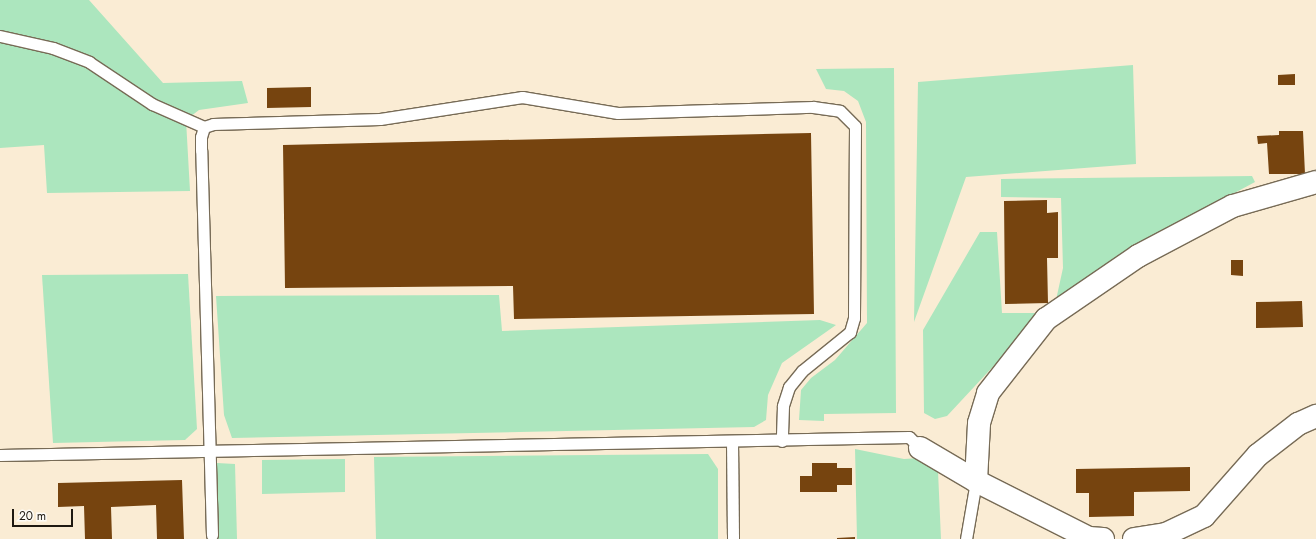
<!DOCTYPE html>
<html>
<head>
<meta charset="utf-8">
<style>
  body { margin:0 }
  #map { position:relative; width:1316px; height:539px; overflow:hidden; background:#faecd4; font-family:Jost,sans-serif }
  div>[style] { position:absolute }
  .green>* { inset:0; background:#ace6be }
  .building>* { inset:0; background:#76440f }
  .roads { filter:drop-shadow(1px 0 #776b56) drop-shadow(-1px 0 #776b56) drop-shadow(0 1px #776b56) drop-shadow(0 -1px #776b56) }
  .lane>* { height:11px; margin:-5.5px; padding:0 5.5px; transform-origin:5.5px; border-radius:5.5px; background:#fff }
  .street>* { height:22px; margin:-11px; padding:0 11px; transform-origin:11px; border-radius:11px; background:#fff }
  span { translate:-50% -50%; white-space:nowrap; text-align:center; line-height:1.15; -webkit-text-stroke:4px #fdfbf6; paint-order:stroke }
  .scale { position:absolute; left:12px; top:509px; width:61px; height:18px; box-sizing:border-box; border:2px solid #1e1911; border-top:0; padding-left:5px; font-size:12px; line-height:14px; white-space:nowrap; color:#1e1911; -webkit-text-stroke:3px #fdfbf6; paint-order:stroke }
</style>
</head>
<body>
<div id="map">
  <div class="green">
    <div style="clip-path:polygon(0 0,89px 0,163px 83px,242px 81px,248px 103px,199px 110px,186px 120px,190px 191px,47px 193px,44px 145px,0 148px)"></div>
    <div style="clip-path:polygon(1133px 65px,1136px 164px,966px 177px,914px 322px,918px 82px)"></div>
    <div style="clip-path:polygon(894px 68px,896px 413px,824px 414px,824px 421px,799px 420px,801px 390px,811px 378px,835px 360px,867px 323px,866px 122px,858px 101px,844px 91px,826px 89px,816px 69px)"></div>
    <div style="clip-path:polygon(1252px 176px,1255px 182px,1160px 233px,1100px 268px,1056px 300px,1063px 268px,1061px 198px,1001px 197px,1001px 179px)"></div>
    <div style="clip-path:polygon(980px 232px,997px 232px,1002px 313px,1043px 313px,947px 416px,935px 419px,924px 413px,923px 330px)"></div>
    <div style="clip-path:polygon(188px 274px,197px 429px,185px 440px,53px 443px,42px 275px)"></div>
    <div style="clip-path:polygon(499px 295px,502px 331px,820px 320px,836px 325px,782px 363px,768px 395px,766px 420px,754px 427px,232px 438px,224px 415px,216px 296px)"></div>
    <div style="clip-path:polygon(855px 449px,904px 459px,919px 458px,931px 463px,938px 471px,941px 539px,857px 539px)"></div>
    <div style="clip-path:polygon(708px 454px,718px 469px,718px 539px,376px 539px,374px 457px)"></div>
    <div style="clip-path:polygon(345px 459px,345px 492px,262px 494px,262px 460px)"></div>
    <div style="clip-path:polygon(217px 463px,235px 464px,237px 539px,216px 539px)"></div>
  </div>
  <div class="building">
    <div style="clip-path:polygon(1295px 74px,1295px 85px,1278px 85px,1278px 75px)"></div>
    <div style="clip-path:polygon(311px 87px,311px 107px,267px 108px,267px 88px)"></div>
    <div style="clip-path:polygon(1279px 131px,1303px 131px,1305px 174px,1269px 174px,1267px 143px,1258px 144px,1257px 136px,1279px 135px)"></div>
    <div style="clip-path:polygon(811px 133px,814px 314px,514px 319px,513px 286px,285px 288px,283px 145px)"></div>
    <div style="clip-path:polygon(1047px 200px,1047px 213px,1058px 212px,1058px 258px,1047px 258px,1048px 303px,1005px 304px,1004px 201px)"></div>
    <div style="clip-path:polygon(1231px 260px,1243px 260px,1243px 276px,1231px 275px)"></div>
    <div style="clip-path:polygon(1302px 301px,1303px 327px,1256px 328px,1256px 302px)"></div>
    <div style="clip-path:polygon(812px 463px,837px 463px,837px 468px,852px 468px,852px 485px,837px 485px,837px 492px,800px 492px,800px 476px,812px 476px)"></div>
    <div style="clip-path:polygon(1190px 467px,1190px 491px,1134px 492px,1134px 516px,1089px 517px,1089px 493px,1076px 493px,1076px 469px)"></div>
    <div style="clip-path:polygon(182px 480px,184px 539px,157px 539px,156px 505px,111px 507px,112px 539px,85px 539px,84px 506px,58px 507px,58px 483px)"></div>
    <div style="clip-path:polygon(855px 537px,855px 539px,837px 539px,837px 538px)"></div>
  </div>
  <div class="roads">
    <div class="lane">
      <div style="left:0;top:36px;width:54px;rotate:12.8deg"></div>
      <div style="left:53px;top:48px;width:39px;rotate:21deg"></div>
      <div style="left:89px;top:62px;width:76px;rotate:33.7deg"></div>
      <div style="left:152px;top:104px;width:57px;rotate:23.9deg"></div>
      <div style="left:732px;top:441px;width:98px;rotate:89.4deg"></div>
      <div style="left:0;top:455px;width:909px;rotate:-1.13deg"></div>
      <div style="left:909px;top:437px;width:16px;rotate:45deg"></div>
      <div style="left:212px;top:535px;width:385px;rotate:-91.6deg"></div>
      <div style="left:201px;top:150px;width:13px;rotate:-90deg"></div>
      <div style="left:201px;top:137px;width:10px;rotate:-73deg"></div>
      <div style="left:204px;top:127px;width:9px;rotate:-18deg"></div>
      <div style="left:213px;top:124px;width:167px;rotate:-1.7deg"></div>
      <div style="left:380px;top:119px;width:144px;rotate:-8.8deg"></div>
      <div style="left:522px;top:97px;width:97px;rotate:9.5deg"></div>
      <div style="left:618px;top:113px;width:195px;rotate:-1.8deg"></div>
      <div style="left:813px;top:107px;width:27px;rotate:8deg"></div>
      <div style="left:840px;top:111px;width:21px;rotate:45deg"></div>
      <div style="left:855px;top:126px;width:192px;rotate:90.3deg"></div>
      <div style="left:854px;top:318px;width:15px;rotate:106deg"></div>
      <div style="left:850px;top:332px;width:62px;rotate:140.9deg"></div>
      <div style="left:802px;top:371px;width:21px;rotate:129deg"></div>
      <div style="left:789px;top:387px;width:20px;rotate:108deg"></div>
      <div style="left:783px;top:406px;width:35px;rotate:92deg"></div>
      <div style="left:966px;top:539px;width:59px;rotate:-80.2deg"></div>
    </div>
    <div class="street">
      <div style="left:920px;top:448px;width:65px;rotate:30.5deg"></div>
      <div style="left:976px;top:481px;width:127px;rotate:26.8deg"></div>
      <div style="left:1089px;top:538px;width:14px;rotate:4deg"></div>
      <div style="left:976px;top:481px;width:58px;rotate:-87deg"></div>
      <div style="left:979px;top:423px;width:31px;rotate:-73deg"></div>
      <div style="left:988px;top:393px;width:94px;rotate:-51.9deg"></div>
      <div style="left:1046px;top:319px;width:112px;rotate:-34.4deg"></div>
      <div style="left:1138px;top:256px;width:107px;rotate:-27.8deg"></div>
      <div style="left:1233px;top:206px;width:86px;rotate:-16.1deg"></div>
      <div style="left:1134px;top:539px;width:32px;rotate:-9deg"></div>
      <div style="left:1166px;top:534px;width:42px;rotate:-25.3deg"></div>
      <div style="left:1204px;top:516px;width:81px;rotate:-48.5deg"></div>
      <div style="left:1258px;top:455px;width:51px;rotate:-37.8deg"></div>
      <div style="left:1298px;top:424px;width:20px;rotate:-24deg"></div>
    </div>
  </div>
  <div class="scale">20 m</div>
</div>
</body>
</html>
